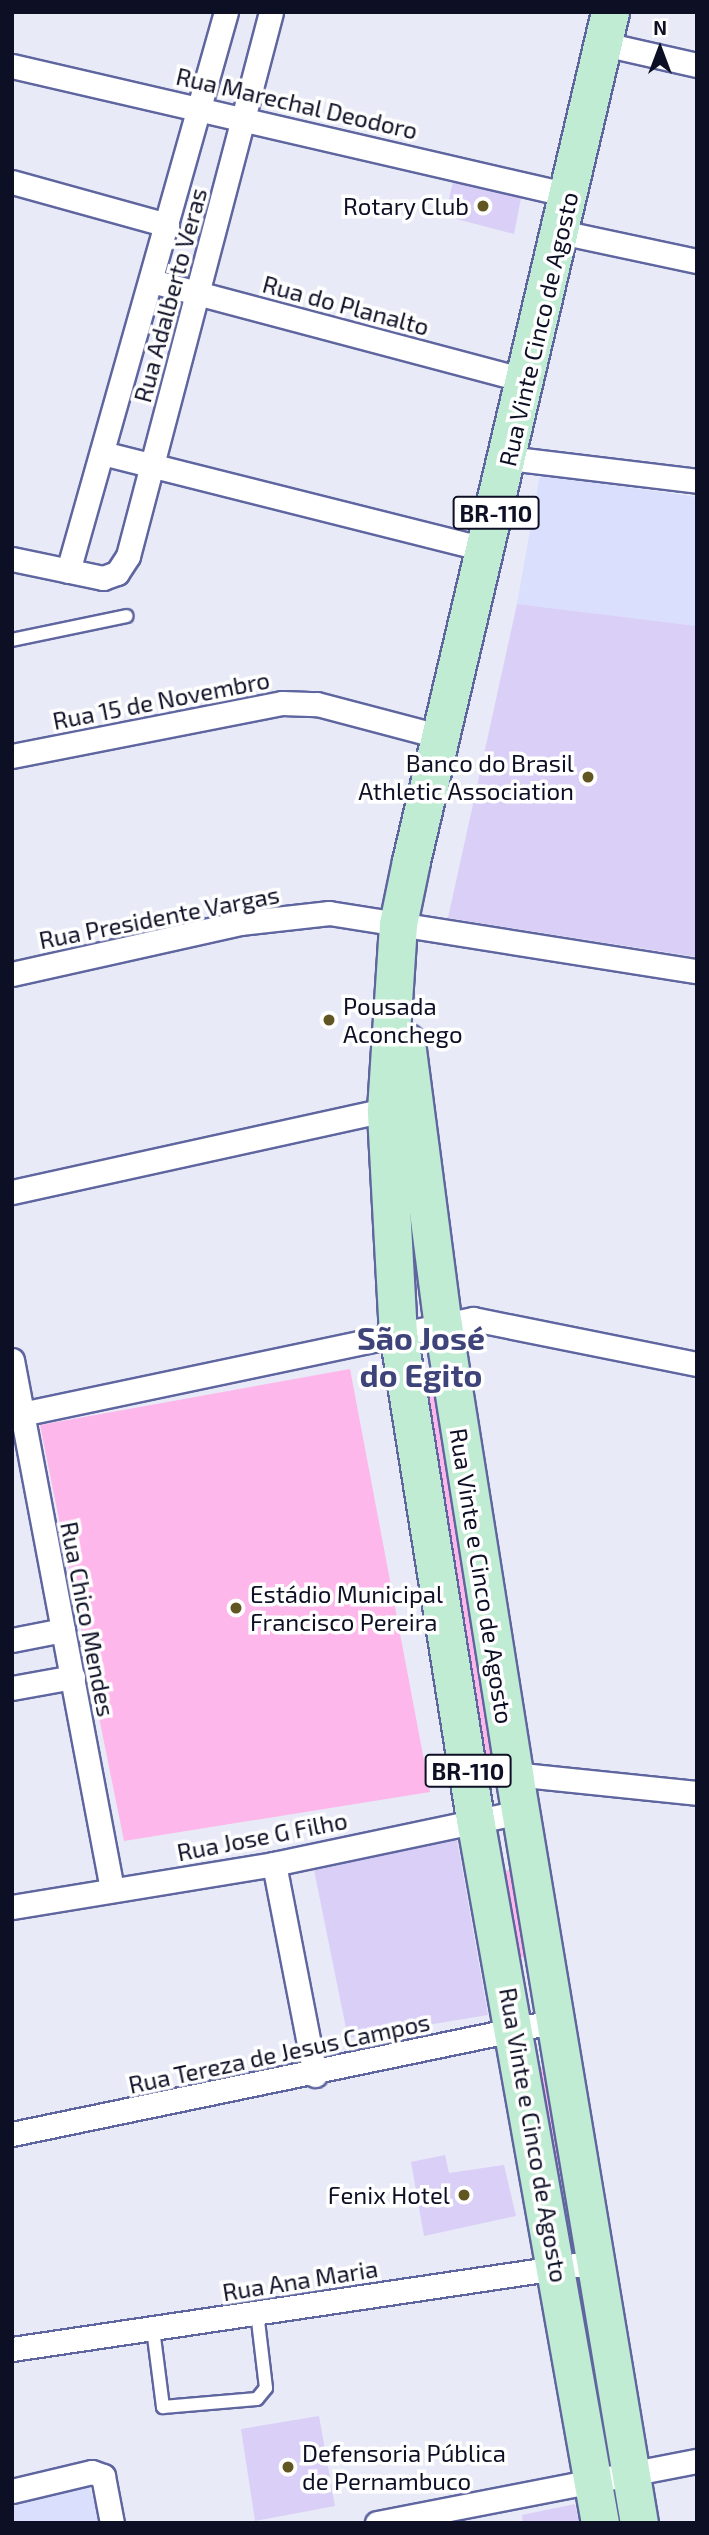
<!DOCTYPE html>
<html>
<head>
<meta charset="utf-8">
<style>
  body { margin:0 }
  #map { position:relative; width:709px; height:2535px; overflow:hidden; background:#e8eaf7; font-family:"Exo 2",sans-serif }
  div>[style] { position:absolute }
  .built>* { inset:0; background:#d9dffc }
  .green>* { inset:0; background:#feb7ea }
  .building>* { inset:0; background:#dacff7 }
  .roads { filter:drop-shadow(2px 0 #5f669f) drop-shadow(-2px 0 #5f669f) drop-shadow(0 2px #5f669f) drop-shadow(0 -2px #5f669f) }
  .service>* { height:12px; margin:-6px; padding:0 6px; transform-origin:6px; border-radius:6px; background:#fff }
  .minor>* { height:23px; margin:-11.5px; padding:0 11.5px; transform-origin:11.5px; border-radius:11.5px; background:#fff }
  .primary>* { height:37px; margin:-18.5px; padding:0 18.5px; transform-origin:18.5px; border-radius:18.5px; background:#bfecd2 }
  .dots>* { width:19px; height:19px; translate:-50% -50%; box-sizing:border-box; border:4px solid #fff; border-radius:50% }
  span { translate:-50% -50%; white-space:nowrap; text-align:center; line-height:1.15; -webkit-text-stroke:7px #fff; paint-order:stroke }
  .shield-label span { padding:2px 5px; background:#fff; border:2px solid; border-radius:5px; -webkit-text-stroke-width:0 }
  .shield-label { font-size:23px; color:#0d0f25; font-weight:700 }
  .street-label { font-size:24px; color:#0d0f25 }
  .poi-label { font-size:24px; color:#0d0f25 }
  .right { translate:-100% -50%; text-align:right }
  .left { translate:0 -50%; text-align:left }
  .district-label { font-size:32px; color:#3e4379; font-weight:700 }
  .frame { position:absolute; inset:0; border:14px solid #0d0f25; pointer-events:none }
  .north { position:absolute; left:625px; top:14px; width:70px; height:70px; -webkit-text-stroke:5px #fff; paint-order:stroke; rotate:0deg; font-size:19px; font-weight:700; line-height:28px; text-align:center; color:#0d0f25 }
  .north::after { content:''; display:block; margin:auto; width:24px; height:32px; background:#0d0f25; clip-path:polygon(50% 0,100% 100%,50% 72%,0 100%) }
</style>
</head>
<body>
<div id="map">
  <div class="built">
    <div style="clip-path:polygon(540px 475px,697px 497px,697px 626px,517px 604px)"></div>
    <div style="clip-path:polygon(88px 2483px,101px 2523px,12px 2523px,12px 2502px)"></div>
  </div>
  <div class="green">
    <div style="clip-path:polygon(350px 1369px,430px 1792px,124px 1841px,40px 1425px)"></div>
    <div style="clip-path:polygon(426px 1374px,436px 1378px,499px 1774px,494px 1777px,483px 1771px,421px 1385px)"></div>
    <div style="clip-path:polygon(513px 1867px,529px 1956px,525px 1959px,517px 1954px,502px 1874px)"></div>
    <div style="clip-path:polygon(541px 2068px,546px 2069px,566px 2219px,561px 2217px,537px 2071px)"></div>
    <div style="clip-path:polygon(576px 2285px,582px 2286px,609px 2440px,604px 2443px,571px 2288px)"></div>
  </div>
  <div class="building">
    <div style="clip-path:polygon(453px 182px,521px 198px,514px 234px,445px 216px)"></div>
    <div style="clip-path:polygon(517px 604px,697px 626px,697px 957px,448px 918px)"></div>
    <div style="clip-path:polygon(457px 1840px,488px 2015px,348px 2038px,314px 1870px)"></div>
    <div style="clip-path:polygon(445px 2155px,449px 2173px,504px 2165px,516px 2216px,424px 2236px,411px 2162px)"></div>
    <div style="clip-path:polygon(319px 2416px,335px 2506px,255px 2521px,241px 2429px)"></div>
    <div style="clip-path:polygon(575px 2504px,579px 2523px,523px 2523px,522px 2515px)"></div>
  </div>
  <div class="roads">
    <div class="service">
      <div style="left:12px;top:640px;width:117px;rotate:-11.8deg"></div>
      <div style="left:153px;top:2329px;width:79px;rotate:82.7deg"></div>
      <div style="left:163px;top:2407px;width:94px;rotate:-4.9deg"></div>
      <div style="left:257px;top:2399px;width:14px;rotate:-51deg"></div>
      <div style="left:266px;top:2388px;width:76px;rotate:-96.8deg"></div>
    </div>
    <div class="minor">
      <div style="left:604px;top:44px;width:95px;rotate:12.7deg"></div>
      <div style="left:12px;top:66px;width:572px;rotate:13.04deg"></div>
      <div style="left:12px;top:182px;width:161px;rotate:15.5deg"></div>
      <div style="left:560px;top:232px;width:140px;rotate:12deg"></div>
      <div style="left:152px;top:281px;width:388px;rotate:14.9deg"></div>
      <div style="left:102px;top:453px;width:397px;rotate:14.1deg"></div>
      <div style="left:508px;top:458px;width:190px;rotate:6.9deg"></div>
      <div style="left:12px;top:559px;width:93px;rotate:11.8deg"></div>
      <div style="left:103px;top:578px;width:15px;rotate:-20deg"></div>
      <div style="left:117px;top:573px;width:20px;rotate:-57deg"></div>
      <div style="left:128px;top:556px;width:562px;rotate:-75.27deg"></div>
      <div style="left:68px;top:571px;width:581px;rotate:-74.22deg"></div>
      <div style="left:12px;top:756px;width:275px;rotate:-11.1deg"></div>
      <div style="left:282px;top:703px;width:35px;rotate:2deg"></div>
      <div style="left:317px;top:704px;width:129px;rotate:14.8deg"></div>
      <div style="left:12px;top:974px;width:234px;rotate:-12.6deg"></div>
      <div style="left:240px;top:923px;width:90px;rotate:-6.4deg"></div>
      <div style="left:329px;top:913px;width:373px;rotate:9deg"></div>
      <div style="left:12px;top:1192px;width:383px;rotate:-12.4deg"></div>
      <div style="left:12px;top:1360px;width:538px;rotate:79.3deg"></div>
      <div style="left:12px;top:1416px;width:471px;rotate:-11.9deg"></div>
      <div style="left:473px;top:1319px;width:228px;rotate:11.4deg"></div>
      <div style="left:12px;top:1640px;width:52px;rotate:-11.1deg"></div>
      <div style="left:12px;top:1688px;width:62px;rotate:-10.2deg"></div>
      <div style="left:514px;top:1774px;width:184px;rotate:5.9deg"></div>
      <div style="left:274px;top:1864px;width:215px;rotate:79deg"></div>
      <div style="left:12px;top:1907px;width:266px;rotate:-9.3deg"></div>
      <div style="left:274px;top:1864px;width:251px;rotate:-11.9deg"></div>
      <div style="left:12px;top:2134px;width:556px;rotate:-11.73deg"></div>
      <div style="left:12px;top:2349px;width:590px;rotate:-8.47deg"></div>
      <div style="left:12px;top:2491px;width:82px;rotate:-13.4deg"></div>
      <div style="left:92px;top:2472px;width:12px;rotate:20deg"></div>
      <div style="left:103px;top:2476px;width:48px;rotate:79.2deg"></div>
      <div style="left:377px;top:2523px;width:326px;rotate:-11deg"></div>
    </div>
    <div class="primary">
      <div style="left:406px;top:1042px;width:285px;rotate:82.6deg"></div>
      <div style="left:443px;top:1325px;width:455px;rotate:81deg"></div>
      <div style="left:514px;top:1774px;width:759px;rotate:80.53deg"></div>
      <div style="left:600px;top:2523px;width:715px;rotate:-100.07deg"></div>
      <div style="left:475px;top:1819px;width:490px;rotate:-99deg"></div>
      <div style="left:398px;top:1335px;width:225px;rotate:-93.1deg"></div>
      <div style="left:386px;top:1110px;width:186px;rotate:-86.3deg"></div>
      <div style="left:398px;top:924px;width:64px;rotate:-78.3deg"></div>
      <div style="left:411px;top:861px;width:872px;rotate:-76.81deg"></div>
    </div>
  </div>
  <div class="dots">
    <div style="left:483px;top:206px;background:#615622"></div>
    <div style="left:588px;top:777px;background:#615622"></div>
    <div style="left:329px;top:1020px;background:#615622"></div>
    <div style="left:236px;top:1608px;background:#615622"></div>
    <div style="left:464px;top:2195px;background:#615622"></div>
    <div style="left:288px;top:2467px;background:#615622"></div>
  </div>
  <div class="shield-label">
    <span style="left:496px;top:513px">BR-110</span>
    <span style="left:468px;top:1771px">BR-110</span>
  </div>
  <div class="street-label">
    <span style="left:297px;top:103px;rotate:13deg">Rua Marechal Deodoro</span>
    <span style="left:170px;top:295px;rotate:-75deg">Rua Adalberto Veras</span>
    <span style="left:346px;top:305px;rotate:15deg">Rua do Planalto</span>
    <span style="left:538px;top:329px;rotate:-77deg">Rua Vinte Cinco de Agosto</span>
    <span style="left:161px;top:700px;rotate:-11deg">Rua 15 de Novembro</span>
    <span style="left:159px;top:917px;rotate:-11deg">Rua Presidente Vargas</span>
    <span style="left:482px;top:1576px;rotate:81deg">Rua Vinte e Cinco de Agosto</span>
    <span style="left:88px;top:1619px;rotate:79deg">Rua Chico Mendes</span>
    <span style="left:262px;top:1836px;rotate:-11deg">Rua Jose G Filho</span>
    <span style="left:279px;top:2053px;rotate:-12deg">Rua Tereza de Jesus Campos</span>
    <span style="left:534px;top:2135px;rotate:80deg">Rua Vinte e Cinco de Agosto</span>
    <span style="left:300px;top:2280px;rotate:-9deg">Rua Ana Maria</span>
  </div>
  <div class="poi-label">
    <span class="right" style="left:469px;top:206px">Rotary Club</span>
    <span class="right" style="left:574px;top:777px">Banco do Brasil<br>Athletic Association</span>
    <span class="left" style="left:343px;top:1020px">Pousada<br>Aconchego</span>
    <span class="left" style="left:250px;top:1608px">Estádio Municipal<br>Francisco Pereira</span>
    <span class="right" style="left:450px;top:2195px">Fenix Hotel</span>
    <span class="left" style="left:302px;top:2467px">Defensoria Pública<br>de Pernambuco</span>
  </div>
  <div class="district-label">
    <span style="left:421px;top:1356px">São José<br>do Egito</span>
  </div>
  <div class="frame"></div>
  <div class="north">N</div>
</div>
</body>
</html>
